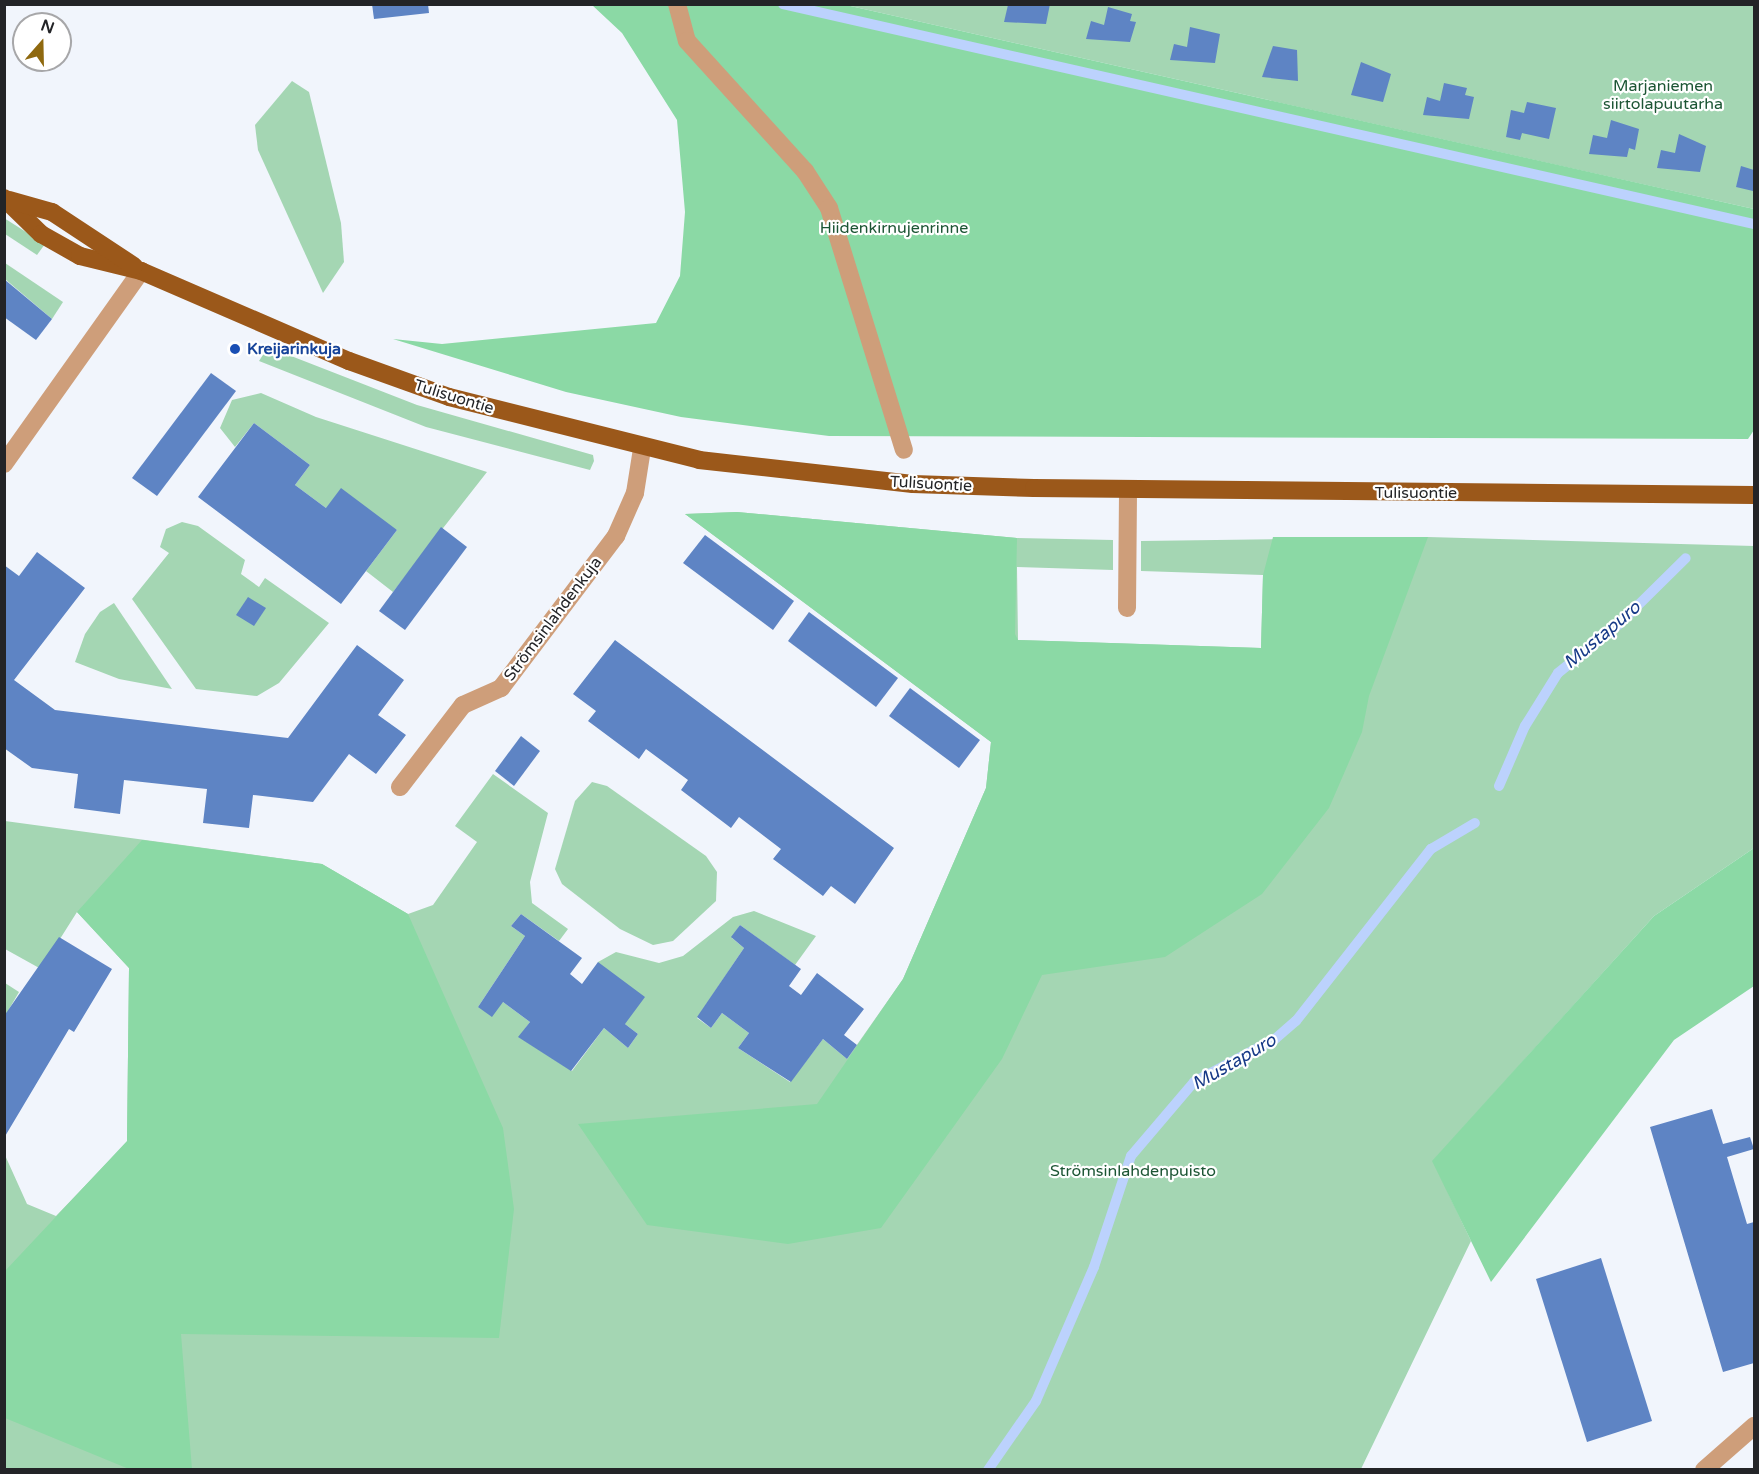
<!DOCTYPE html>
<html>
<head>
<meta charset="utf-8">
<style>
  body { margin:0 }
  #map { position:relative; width:1759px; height:1474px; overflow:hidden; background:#f1f5fc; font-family:"Varela Round",sans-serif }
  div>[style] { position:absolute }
  .green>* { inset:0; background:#a4d6b3 }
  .forest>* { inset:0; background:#8bd9a5 }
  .stream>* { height:10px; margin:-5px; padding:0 5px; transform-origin:5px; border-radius:5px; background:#bcd2fd }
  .building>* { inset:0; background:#5e84c4 }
  .minor>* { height:18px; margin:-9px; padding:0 9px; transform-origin:9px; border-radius:9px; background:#ce9e7a }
  .major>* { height:18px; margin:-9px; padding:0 9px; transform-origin:9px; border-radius:9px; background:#9b581a }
  .dots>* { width:16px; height:16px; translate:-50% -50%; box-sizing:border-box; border:3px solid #fff; border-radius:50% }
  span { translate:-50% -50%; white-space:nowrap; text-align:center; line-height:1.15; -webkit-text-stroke:4.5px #fff; paint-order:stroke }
  .park-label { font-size:16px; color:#1c5534 }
  .transit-label { font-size:16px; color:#164399; font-weight:700 }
  .left { translate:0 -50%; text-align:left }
  .street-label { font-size:16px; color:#232427 }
  .water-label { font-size:18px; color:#163987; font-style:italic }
  .frame { position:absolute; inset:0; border:6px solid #232427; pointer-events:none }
  .north { position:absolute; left:12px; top:12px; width:60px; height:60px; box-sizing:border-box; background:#fff; border:2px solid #a7a7a9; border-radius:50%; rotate:20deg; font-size:16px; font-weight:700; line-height:24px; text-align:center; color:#232427 }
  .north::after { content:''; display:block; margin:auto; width:21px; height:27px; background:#8f690f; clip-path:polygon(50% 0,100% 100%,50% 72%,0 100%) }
</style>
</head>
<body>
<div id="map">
  <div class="green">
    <div style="clip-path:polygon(846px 5px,1754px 5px,1754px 209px,1557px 165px)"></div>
    <div style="clip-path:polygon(292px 81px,309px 92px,341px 223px,344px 262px,323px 293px,258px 150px,255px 125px)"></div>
    <div style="clip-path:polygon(4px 218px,45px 244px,37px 255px,5px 234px)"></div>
    <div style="clip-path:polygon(5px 263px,63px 302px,52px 319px,5px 279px)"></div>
    <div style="clip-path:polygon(268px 347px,417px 405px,593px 455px,594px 461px,590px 470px,426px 427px,259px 361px)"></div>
    <div style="clip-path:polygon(261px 393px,316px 417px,487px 472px,393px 592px,366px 571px,397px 530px,326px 508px,295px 485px,310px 465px,254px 423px,235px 447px,220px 428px,232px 400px)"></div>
    <div style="clip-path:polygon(737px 512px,1017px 538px,1113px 540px,1113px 570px,1017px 567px,1018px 640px,1261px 648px,1263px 575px,1141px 571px,1141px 541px,1428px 537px,1754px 546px,1754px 848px,1654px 916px,1433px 1161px,1471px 1241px,1361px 1469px,5px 1469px,4px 1153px,27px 1204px,56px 1216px,127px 1142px,129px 968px,77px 912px,41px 969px,5px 949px,5px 821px,322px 864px,408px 914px,433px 905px,477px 842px,455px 826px,493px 774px,548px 813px,530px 882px,532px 903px,568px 929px,559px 941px,521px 914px,511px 926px,525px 936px,478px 1007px,503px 1002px,530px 1022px,519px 1037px,572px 1071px,604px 1028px,628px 1048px,638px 1034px,625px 1024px,598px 962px,616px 952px,659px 963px,683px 956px,733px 917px,754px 911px,816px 936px,795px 965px,740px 925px,732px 938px,744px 948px,697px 1018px,711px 1028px,722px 1013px,749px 1033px,738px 1048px,790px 1082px,823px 1039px,847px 1059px,903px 979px,986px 788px,991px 742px,685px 514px)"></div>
    <div style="clip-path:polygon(182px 522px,198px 526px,245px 560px,241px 574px,259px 587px,265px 578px,329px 623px,279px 683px,257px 696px,196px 689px,132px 599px,169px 553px,160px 547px,166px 529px)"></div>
    <div style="clip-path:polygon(114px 603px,172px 689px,119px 679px,75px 662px,85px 634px,100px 612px)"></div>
    <div style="clip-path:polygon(592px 782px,607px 786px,706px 856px,717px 872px,716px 901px,673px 941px,653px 945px,620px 929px,562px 884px,555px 869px,575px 801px)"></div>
    <div style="clip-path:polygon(5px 983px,19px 992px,5px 1016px)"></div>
  </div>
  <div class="forest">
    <div style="clip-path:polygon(592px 5px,846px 5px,1754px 209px,1754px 430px,1748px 439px,829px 436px,681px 417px,566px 392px,393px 339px,442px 344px,656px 323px,680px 276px,685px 212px,677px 120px,622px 33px)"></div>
    <div style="clip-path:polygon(737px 512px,1017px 538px,1015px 634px,1018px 640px,1051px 641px,1261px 648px,1263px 575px,1273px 537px,1428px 537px,1369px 696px,1362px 732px,1329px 808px,1262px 894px,1165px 957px,1042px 975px,1002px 1059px,881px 1228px,788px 1244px,647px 1225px,578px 1124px,817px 1104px,903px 979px,986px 788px,991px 742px,685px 514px)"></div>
    <div style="clip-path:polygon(142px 840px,322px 864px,408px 914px,503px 1128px,514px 1209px,499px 1338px,181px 1334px,192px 1469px,129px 1469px,5px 1418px,5px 1271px,127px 1141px,129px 968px,77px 912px)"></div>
    <div style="clip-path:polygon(1754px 848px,1754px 986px,1674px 1040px,1491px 1282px,1432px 1161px,1654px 916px)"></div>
  </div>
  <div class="stream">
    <div style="left:783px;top:4px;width:996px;rotate:12.77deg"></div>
    <div style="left:1499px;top:786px;width:65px;rotate:-66.6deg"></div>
    <div style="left:1525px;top:726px;width:62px;rotate:-58.1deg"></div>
    <div style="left:1558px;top:673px;width:77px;rotate:-38.7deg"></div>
    <div style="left:1618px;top:625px;width:95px;rotate:-44.6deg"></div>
    <div style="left:988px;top:1470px;width:84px;rotate:-55.2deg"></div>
    <div style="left:1036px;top:1401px;width:146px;rotate:-66.6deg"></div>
    <div style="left:1094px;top:1267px;width:117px;rotate:-71.6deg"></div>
    <div style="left:1131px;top:1156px;width:97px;rotate:-49.6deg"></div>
    <div style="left:1194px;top:1082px;width:92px;rotate:-28deg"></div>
    <div style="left:1275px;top:1039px;width:28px;rotate:-41deg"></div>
    <div style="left:1296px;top:1021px;width:219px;rotate:-51.9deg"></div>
    <div style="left:1431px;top:849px;width:51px;rotate:-30.6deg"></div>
  </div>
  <div class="building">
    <div style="clip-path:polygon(372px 4px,428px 4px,429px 13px,374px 19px)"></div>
    <div style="clip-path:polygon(1022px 4px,1050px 4px,1046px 24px,1004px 22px,1008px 5px)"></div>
    <div style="clip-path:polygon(1108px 7px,1132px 14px,1130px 21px,1136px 22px,1130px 42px,1086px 39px,1091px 21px,1104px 25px)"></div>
    <div style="clip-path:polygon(1190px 27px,1220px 34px,1215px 63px,1170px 60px,1174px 44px,1187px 47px)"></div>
    <div style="clip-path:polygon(1273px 46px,1297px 50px,1298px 81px,1262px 77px)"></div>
    <div style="clip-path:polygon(1361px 62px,1391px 74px,1383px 102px,1351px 95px)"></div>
    <div style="clip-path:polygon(1444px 83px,1467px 88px,1465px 95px,1474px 97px,1469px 119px,1423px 115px,1427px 97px,1440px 101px)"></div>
    <div style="clip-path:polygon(1527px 102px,1556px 108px,1549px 139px,1522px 133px,1520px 140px,1506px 137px,1511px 110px,1524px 113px)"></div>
    <div style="clip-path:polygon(1611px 120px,1639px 129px,1635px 150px,1629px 148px,1627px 157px,1589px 154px,1593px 135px,1607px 138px)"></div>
    <div style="clip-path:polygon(1679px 134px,1706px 146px,1700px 172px,1657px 168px,1661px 150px,1675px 153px)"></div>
    <div style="clip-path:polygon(1741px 166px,1754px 170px,1753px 191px,1736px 187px)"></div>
    <div style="clip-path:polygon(4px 279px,52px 319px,36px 340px,4px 317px)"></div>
    <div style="clip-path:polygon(211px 373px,236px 391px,157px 496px,132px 478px)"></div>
    <div style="clip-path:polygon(254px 423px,310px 465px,295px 485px,326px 508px,341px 488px,397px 530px,341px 604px,198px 497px)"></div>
    <div style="clip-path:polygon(441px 527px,467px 547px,405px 630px,379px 611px)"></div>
    <div style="clip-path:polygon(705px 535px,794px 601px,773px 630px,683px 563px)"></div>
    <div style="clip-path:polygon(37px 552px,85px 588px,14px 680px,55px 710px,288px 738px,357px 645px,404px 680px,378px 715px,406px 735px,376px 774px,349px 754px,313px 802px,253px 795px,249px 828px,203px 823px,207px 789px,124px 780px,120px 814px,74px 808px,78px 774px,32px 768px,4px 748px,4px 565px,19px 576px)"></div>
    <div style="clip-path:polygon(248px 597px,266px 608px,254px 626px,236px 615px)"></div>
    <div style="clip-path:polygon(809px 612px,898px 678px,876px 707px,788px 641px)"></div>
    <div style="clip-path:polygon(615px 640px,894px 848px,855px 904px,831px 886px,823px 896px,773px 859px,781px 849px,739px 817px,731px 828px,681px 790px,688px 780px,646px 749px,639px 759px,588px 721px,596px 711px,573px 694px)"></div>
    <div style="clip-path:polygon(910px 688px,980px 740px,959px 768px,889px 716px)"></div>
    <div style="clip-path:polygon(521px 736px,540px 751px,514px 786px,495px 771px)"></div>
    <div style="clip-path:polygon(521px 914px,582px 958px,570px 974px,582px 984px,598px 962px,645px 997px,625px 1024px,638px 1034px,628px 1048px,604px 1028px,571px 1071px,518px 1037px,530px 1022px,503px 1002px,492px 1017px,478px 1007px,525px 936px,511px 926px)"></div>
    <div style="clip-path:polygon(740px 925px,801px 969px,789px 986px,801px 995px,817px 973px,864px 1009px,844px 1035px,857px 1045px,847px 1059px,823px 1039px,791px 1082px,738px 1048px,749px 1033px,722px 1013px,711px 1028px,697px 1017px,744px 948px,731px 937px)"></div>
    <div style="clip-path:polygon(59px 937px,112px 969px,74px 1032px,69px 1029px,4px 1138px,4px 1016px)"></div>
    <div style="clip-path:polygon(1712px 1109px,1723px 1144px,1750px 1137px,1754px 1149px,1727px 1157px,1747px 1224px,1754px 1222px,1754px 1363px,1723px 1372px,1650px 1127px)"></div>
    <div style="clip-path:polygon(1601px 1258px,1652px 1421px,1587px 1442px,1536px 1279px)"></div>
  </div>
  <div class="minor">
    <div style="left:677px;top:4px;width:38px;rotate:75deg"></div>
    <div style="left:687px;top:41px;width:176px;rotate:47.8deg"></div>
    <div style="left:805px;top:171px;width:44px;rotate:57deg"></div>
    <div style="left:829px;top:208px;width:253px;rotate:72.8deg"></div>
    <div style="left:4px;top:464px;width:237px;rotate:-54.6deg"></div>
    <div style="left:1127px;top:608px;width:117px;rotate:-89.5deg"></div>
    <div style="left:400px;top:787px;width:103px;rotate:-52.5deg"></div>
    <div style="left:463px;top:705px;width:42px;rotate:-24.1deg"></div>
    <div style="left:501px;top:688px;width:191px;rotate:-52.9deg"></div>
    <div style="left:616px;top:536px;width:47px;rotate:-66.2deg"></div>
    <div style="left:635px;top:493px;width:45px;rotate:-81deg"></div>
    <div style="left:1704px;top:1470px;width:67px;rotate:-41.3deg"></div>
  </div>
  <div class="major">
    <div style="left:4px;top:198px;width:52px;rotate:44.2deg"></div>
    <div style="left:41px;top:234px;width:45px;rotate:29.4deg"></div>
    <div style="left:80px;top:256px;width:63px;rotate:13.8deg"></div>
    <div style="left:141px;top:271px;width:227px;rotate:23.4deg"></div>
    <div style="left:349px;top:361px;width:106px;rotate:19.8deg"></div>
    <div style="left:449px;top:397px;width:258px;rotate:14.1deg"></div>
    <div style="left:699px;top:460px;width:215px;rotate:6.4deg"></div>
    <div style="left:913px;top:484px;width:121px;rotate:1.9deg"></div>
    <div style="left:1034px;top:488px;width:720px;rotate:0.56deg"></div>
    <div style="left:9px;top:200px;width:45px;rotate:15.6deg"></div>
    <div style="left:52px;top:212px;width:98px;rotate:33.4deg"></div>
  </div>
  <div class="dots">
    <div style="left:235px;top:349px;background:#1a4fb4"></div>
  </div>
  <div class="park-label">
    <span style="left:1663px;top:95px">Marjaniemen<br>siirtolapuutarha</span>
    <span style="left:894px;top:228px">Hiidenkirnujenrinne</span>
    <span style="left:1133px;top:1171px">Strömsinlahdenpuisto</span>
  </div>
  <div class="transit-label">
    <span class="left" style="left:247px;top:349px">Kreijarinkuja</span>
  </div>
  <div class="street-label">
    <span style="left:454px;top:397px;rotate:17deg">Tulisuontie</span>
    <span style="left:931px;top:484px;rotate:3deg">Tulisuontie</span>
    <span style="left:1416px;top:493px">Tulisuontie</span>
    <span style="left:553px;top:619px;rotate:-53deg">Strömsinlahdenkuja</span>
  </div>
  <div class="water-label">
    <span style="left:1602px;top:635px;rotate:-40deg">Mustapuro</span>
    <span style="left:1234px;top:1062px;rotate:-30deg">Mustapuro</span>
  </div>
  <div class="frame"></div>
  <div class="north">N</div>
</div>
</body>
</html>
